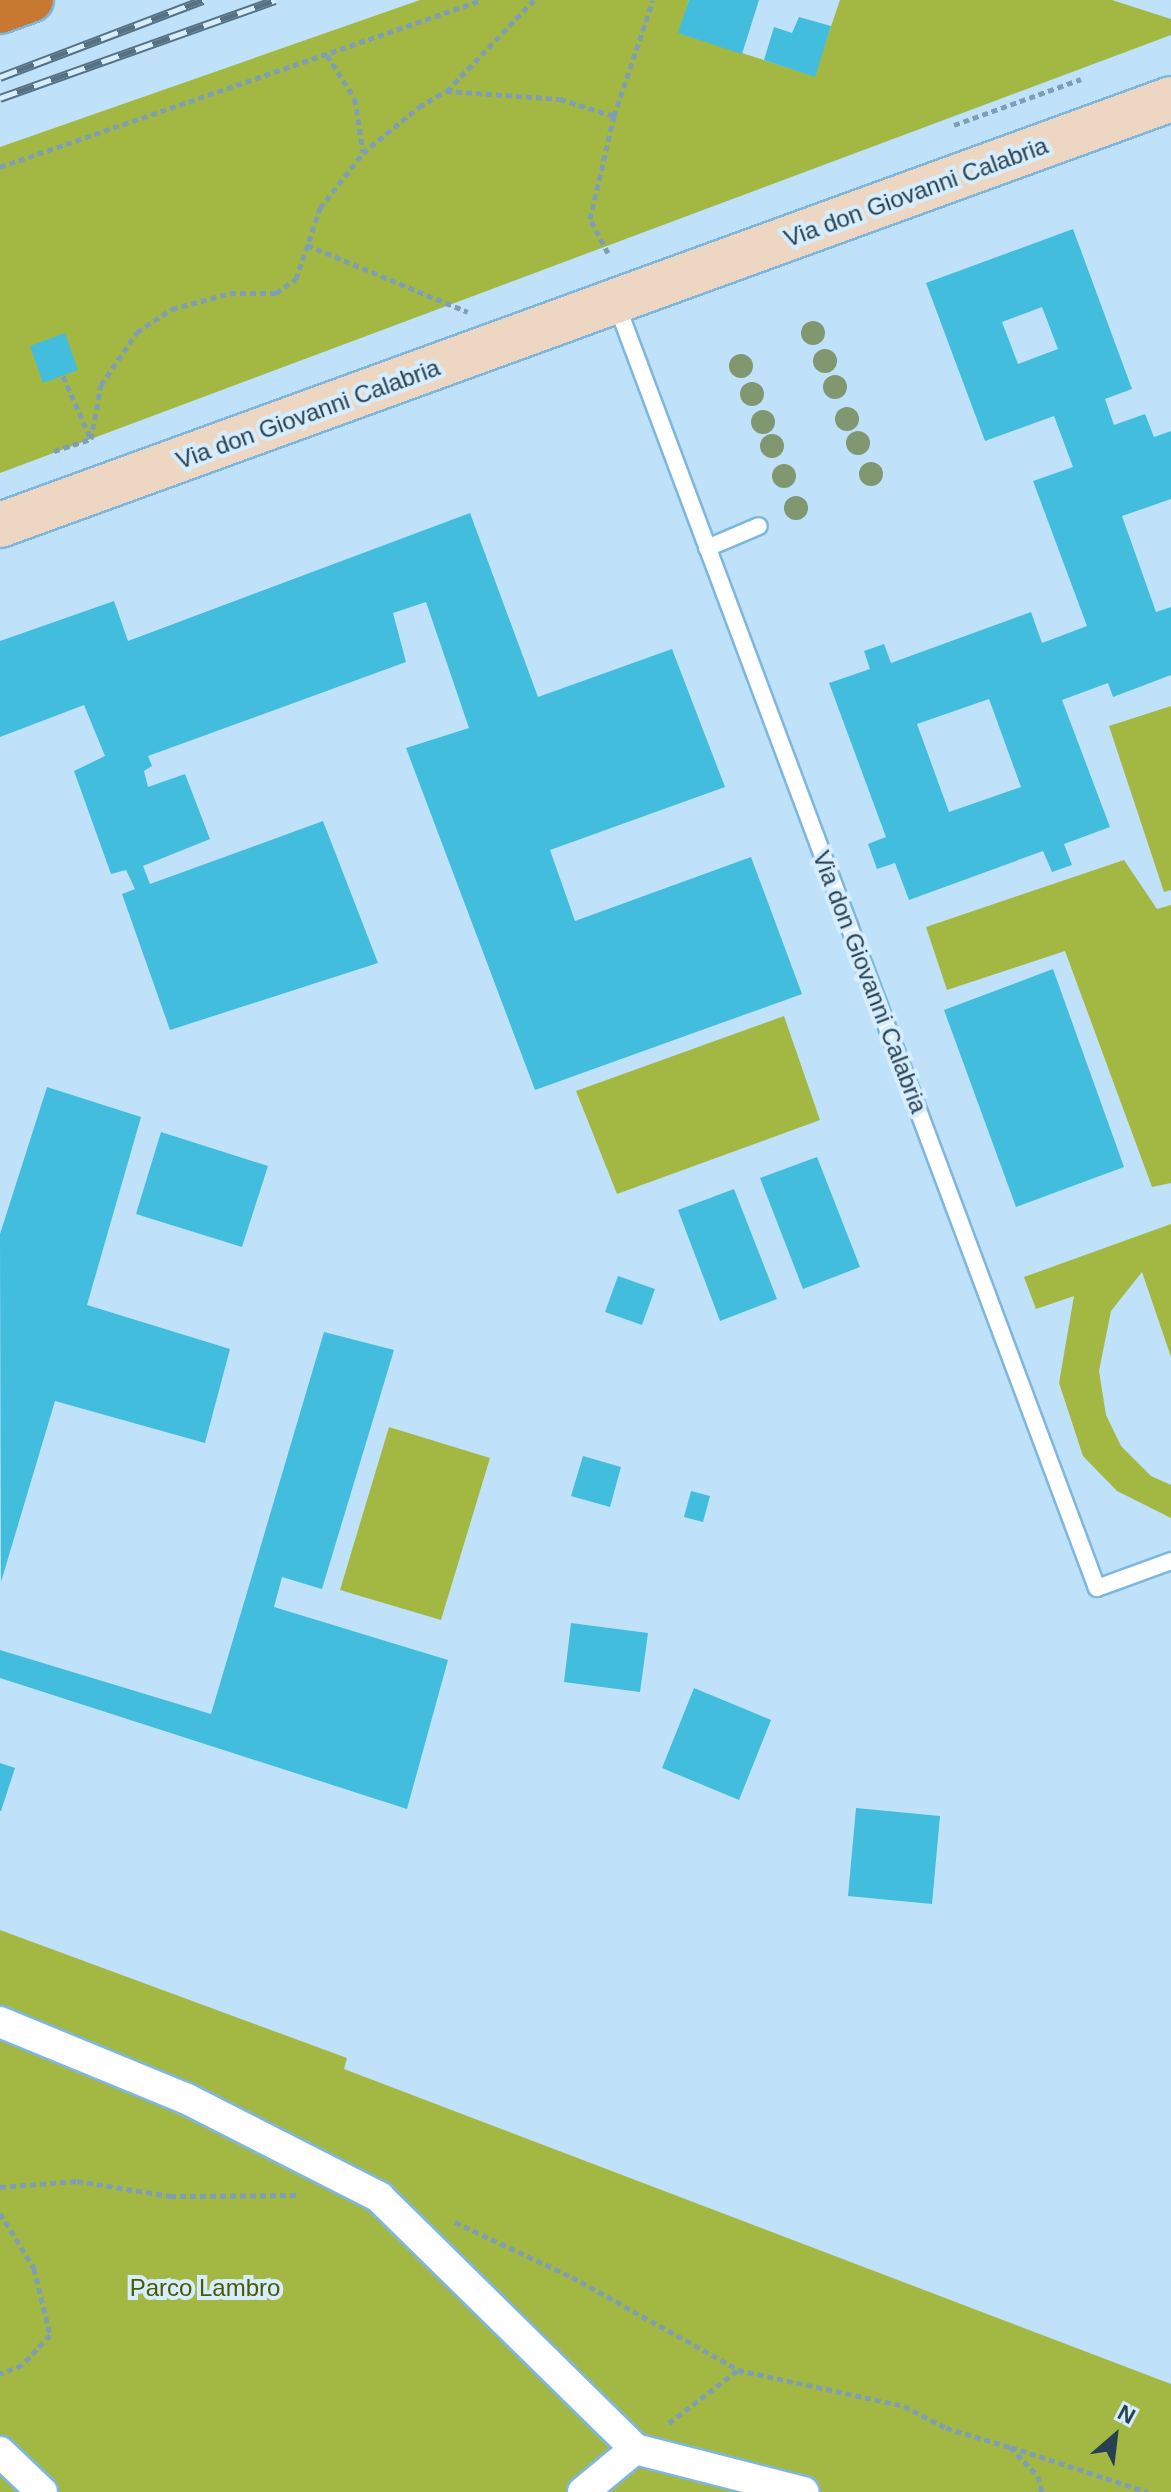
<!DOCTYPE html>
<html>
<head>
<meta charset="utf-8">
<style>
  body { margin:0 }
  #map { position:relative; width:1171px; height:2492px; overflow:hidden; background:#bfe2fa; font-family:Helvetica,sans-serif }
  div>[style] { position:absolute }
  .green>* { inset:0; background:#a2b843 }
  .building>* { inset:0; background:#42bddd }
  .path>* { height:5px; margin-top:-2.5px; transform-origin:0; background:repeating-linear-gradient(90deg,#809eb3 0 6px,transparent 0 10px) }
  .roads { filter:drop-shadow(2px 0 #7eb7de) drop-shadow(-2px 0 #7eb7de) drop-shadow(0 2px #7eb7de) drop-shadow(0 -2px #7eb7de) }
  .lane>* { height:16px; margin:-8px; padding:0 8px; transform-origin:8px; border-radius:8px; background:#fff }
  .street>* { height:30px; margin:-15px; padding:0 15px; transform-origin:15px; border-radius:15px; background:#fff }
  .secondary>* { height:44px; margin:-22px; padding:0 22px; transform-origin:22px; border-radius:22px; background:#eed7c2 }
  .highway>* { height:44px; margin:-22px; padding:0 22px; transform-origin:22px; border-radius:22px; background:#c77932 }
  .rail>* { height:9px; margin-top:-4.5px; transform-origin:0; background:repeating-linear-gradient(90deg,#d6edfd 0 18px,#567183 0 36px); box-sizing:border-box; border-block:2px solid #567183 }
  .trees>* { width:24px; height:24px; margin:-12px; border-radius:50%; background:#809770 }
  span { translate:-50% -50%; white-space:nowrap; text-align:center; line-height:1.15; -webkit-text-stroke:8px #d6edfd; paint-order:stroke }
  .street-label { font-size:24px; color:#284050 }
  .park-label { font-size:24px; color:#4c5900 }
  .north { position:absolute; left:1075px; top:2396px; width:80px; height:80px; -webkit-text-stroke:6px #d6edfd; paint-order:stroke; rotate:28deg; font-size:22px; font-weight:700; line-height:32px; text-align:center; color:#284050 }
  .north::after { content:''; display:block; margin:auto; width:28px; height:36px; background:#284050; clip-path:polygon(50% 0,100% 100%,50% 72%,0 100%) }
</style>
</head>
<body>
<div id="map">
  <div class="green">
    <div style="clip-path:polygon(420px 0,689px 0,679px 33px,814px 76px,840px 0,1112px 0,1171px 19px,1171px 35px,0 473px,0 147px)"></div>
    <div style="clip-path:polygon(1171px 706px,1171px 890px,1164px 892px,1109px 726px)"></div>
    <div style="clip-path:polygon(1124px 860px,1157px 909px,1171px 905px,1171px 1183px,1152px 1187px,1065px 951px,947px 990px,926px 927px)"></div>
    <div style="clip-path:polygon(784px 1016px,820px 1120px,617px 1194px,576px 1091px)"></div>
    <div style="clip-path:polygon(1171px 1224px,1171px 1357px,1142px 1272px,1111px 1311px,1099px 1371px,1106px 1415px,1121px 1446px,1151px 1476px,1171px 1485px,1171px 1518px,1117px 1491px,1083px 1456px,1059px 1383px,1074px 1296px,1036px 1309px,1024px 1277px)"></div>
    <div style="clip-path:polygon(389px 1427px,490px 1458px,441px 1620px,340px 1590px)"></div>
    <div style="clip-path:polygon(0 1930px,347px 2058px,344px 2069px,1171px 2384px,1171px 2492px,0 2492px)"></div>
  </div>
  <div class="building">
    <div style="clip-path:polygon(689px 0,759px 0,742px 54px,678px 33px)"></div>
    <div style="clip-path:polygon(799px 17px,831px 26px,815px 77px,764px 60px,774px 27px,792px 33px)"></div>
    <div style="clip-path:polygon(evenodd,1073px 229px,1132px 389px,1105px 399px,1114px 425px,1145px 414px,1154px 437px,1171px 431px,1171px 499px,1122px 516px,1156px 612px,1171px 607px,1171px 675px,1113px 697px,1108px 683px,1062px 700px,1110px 827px,1064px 844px,1072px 865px,1052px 872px,1043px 851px,909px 900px,895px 863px,877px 869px,868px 844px,886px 837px,829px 683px,870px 669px,864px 651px,884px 644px,891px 663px,1031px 612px,1042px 643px,1087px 626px,1033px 481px,1073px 467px,1054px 416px,985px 441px,926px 283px,1073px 229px,1042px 307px,1058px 349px,1018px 364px,1002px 322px,1042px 307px,1073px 229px,989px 699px,1021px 787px,949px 812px,917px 724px,989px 699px)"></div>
    <div style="clip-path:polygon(65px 333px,78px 370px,43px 383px,30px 346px)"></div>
    <div style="clip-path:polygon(470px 513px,538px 697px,672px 649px,725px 787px,550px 850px,575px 921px,751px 857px,802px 994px,535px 1090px,406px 748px,469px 728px,426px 602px,393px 613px,406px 662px,148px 756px,152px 766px,144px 771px,148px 787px,185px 774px,210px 839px,143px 866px,150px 884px,323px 821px,378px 963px,170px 1030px,122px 894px,135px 889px,126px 870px,111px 874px,74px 771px,105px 756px,84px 705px,0 737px,0 641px,114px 601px,128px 641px)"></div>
    <div style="clip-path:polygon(1053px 969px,1124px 1167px,1016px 1207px,944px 1010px)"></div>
    <div style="clip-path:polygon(47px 1087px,141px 1117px,87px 1305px,230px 1349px,205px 1443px,55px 1401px,1px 1582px,0 1234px)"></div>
    <div style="clip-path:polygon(161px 1132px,268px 1166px,242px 1247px,136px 1214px)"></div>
    <div style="clip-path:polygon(817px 1157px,860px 1267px,803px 1289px,760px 1178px)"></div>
    <div style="clip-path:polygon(734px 1189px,777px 1299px,720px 1321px,678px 1210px)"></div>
    <div style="clip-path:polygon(618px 1276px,655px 1289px,642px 1325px,605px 1312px)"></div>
    <div style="clip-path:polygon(324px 1332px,394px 1350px,322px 1589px,282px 1577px,274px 1607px,448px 1660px,407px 1809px,0 1678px,0 1650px,211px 1714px)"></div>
    <div style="clip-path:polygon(583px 1456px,621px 1467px,610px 1507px,571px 1496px)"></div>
    <div style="clip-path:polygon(691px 1491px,710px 1496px,703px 1522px,684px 1517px)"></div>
    <div style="clip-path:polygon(571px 1623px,648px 1633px,640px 1692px,564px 1682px)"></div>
    <div style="clip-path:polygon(694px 1688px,771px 1720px,739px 1800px,662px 1768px)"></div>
    <div style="clip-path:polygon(0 1763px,15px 1768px,1px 1811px,0 1811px)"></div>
    <div style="clip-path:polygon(856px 1808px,940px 1816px,932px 1904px,848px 1896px)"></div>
  </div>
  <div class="path">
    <div style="left:327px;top:55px;width:52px;rotate:57.5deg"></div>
    <div style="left:355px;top:99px;width:54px;rotate:81.4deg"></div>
    <div style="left:447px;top:91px;width:126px;rotate:-46.3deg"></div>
    <div style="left:954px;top:125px;width:135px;rotate:-19.9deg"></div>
    <div style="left:0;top:167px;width:510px;rotate:-19.11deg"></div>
    <div style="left:307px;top:245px;width:174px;rotate:22.6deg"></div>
    <div style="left:608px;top:253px;width:38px;rotate:-118deg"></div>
    <div style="left:590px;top:219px;width:106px;rotate:-76.9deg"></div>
    <div style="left:614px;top:116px;width:122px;rotate:-71.4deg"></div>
    <div style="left:63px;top:376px;width:67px;rotate:66.1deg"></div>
    <div style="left:54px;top:451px;width:39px;rotate:-18deg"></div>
    <div style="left:91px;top:439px;width:55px;rotate:-79.5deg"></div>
    <div style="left:101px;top:385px;width:64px;rotate:-55.8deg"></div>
    <div style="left:137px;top:332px;width:42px;rotate:-33.3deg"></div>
    <div style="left:172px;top:309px;width:60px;rotate:-15.4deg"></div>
    <div style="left:230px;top:293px;width:46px"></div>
    <div style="left:276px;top:293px;width:24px;rotate:-35deg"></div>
    <div style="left:296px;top:279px;width:75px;rotate:-71.3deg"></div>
    <div style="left:320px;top:208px;width:70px;rotate:-52deg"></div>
    <div style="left:363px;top:153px;width:72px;rotate:-39.4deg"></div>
    <div style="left:419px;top:107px;width:31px;rotate:-31deg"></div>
    <div style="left:446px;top:91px;width:114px;rotate:4deg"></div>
    <div style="left:560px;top:99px;width:57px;rotate:17.5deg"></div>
    <div style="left:0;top:2187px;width:77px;rotate:-4.5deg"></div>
    <div style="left:77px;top:2181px;width:94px;rotate:9.2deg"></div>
    <div style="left:170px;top:2196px;width:128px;rotate:-0.4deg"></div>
    <div style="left:0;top:2213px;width:65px;rotate:58.3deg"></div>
    <div style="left:34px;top:2268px;width:69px;rotate:76.6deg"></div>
    <div style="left:50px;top:2335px;width:41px;rotate:133deg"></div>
    <div style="left:22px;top:2365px;width:24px;rotate:158deg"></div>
    <div style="left:455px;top:2222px;width:129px;rotate:25.2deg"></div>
    <div style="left:572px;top:2277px;width:196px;rotate:29.1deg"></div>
    <div style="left:669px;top:2423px;width:87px;rotate:-37.5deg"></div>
    <div style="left:738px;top:2370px;width:170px;rotate:12.2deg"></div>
    <div style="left:904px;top:2406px;width:47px;rotate:27.6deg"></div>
    <div style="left:946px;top:2428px;width:67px;rotate:16.5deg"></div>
    <div style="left:1010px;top:2447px;width:40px;rotate:46deg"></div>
    <div style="left:1038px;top:2476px;width:16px;rotate:76deg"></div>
    <div style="left:1011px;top:2447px;width:144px;rotate:18.2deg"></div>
  </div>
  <div class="roads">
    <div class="lane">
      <div style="left:616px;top:303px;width:1372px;rotate:69.48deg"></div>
      <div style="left:1097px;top:1588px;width:79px;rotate:-20deg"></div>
      <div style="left:707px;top:548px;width:56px;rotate:-22.9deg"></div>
    </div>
    <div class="street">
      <div style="left:0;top:2022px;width:202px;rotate:22.4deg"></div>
      <div style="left:187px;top:2099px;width:216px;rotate:27deg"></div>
      <div style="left:379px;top:2197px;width:359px;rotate:44.5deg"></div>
      <div style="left:0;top:2452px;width:58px;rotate:43.6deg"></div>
      <div style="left:583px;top:2492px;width:67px;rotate:-39.6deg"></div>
      <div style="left:635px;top:2449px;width:174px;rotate:14.3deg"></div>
    </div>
    <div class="secondary">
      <div style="left:0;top:525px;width:1246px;rotate:-19.99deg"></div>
    </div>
    <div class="highway">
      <div style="left:0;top:11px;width:33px;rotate:-20deg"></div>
    </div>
  </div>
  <div class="rail">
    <div style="left:0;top:77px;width:217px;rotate:-20.8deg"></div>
    <div style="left:0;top:98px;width:292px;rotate:-19.6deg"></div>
  </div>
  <div class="trees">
    <div style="left:813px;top:333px"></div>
    <div style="left:825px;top:361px"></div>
    <div style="left:741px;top:366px"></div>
    <div style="left:835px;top:387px"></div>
    <div style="left:752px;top:394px"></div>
    <div style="left:847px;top:419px"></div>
    <div style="left:763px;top:422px"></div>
    <div style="left:858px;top:443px"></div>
    <div style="left:772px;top:446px"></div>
    <div style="left:871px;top:474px"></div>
    <div style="left:784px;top:476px"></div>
    <div style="left:796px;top:508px"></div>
  </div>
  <div class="street-label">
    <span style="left:916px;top:192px;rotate:-20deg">Via don Giovanni Calabria</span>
    <span style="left:308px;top:414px;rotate:-20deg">Via don Giovanni Calabria</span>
    <span style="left:870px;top:982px;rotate:69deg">Via don Giovanni Calabria</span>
  </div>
  <div class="park-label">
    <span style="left:205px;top:2288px">Parco Lambro</span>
  </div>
  <div class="north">N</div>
</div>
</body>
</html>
